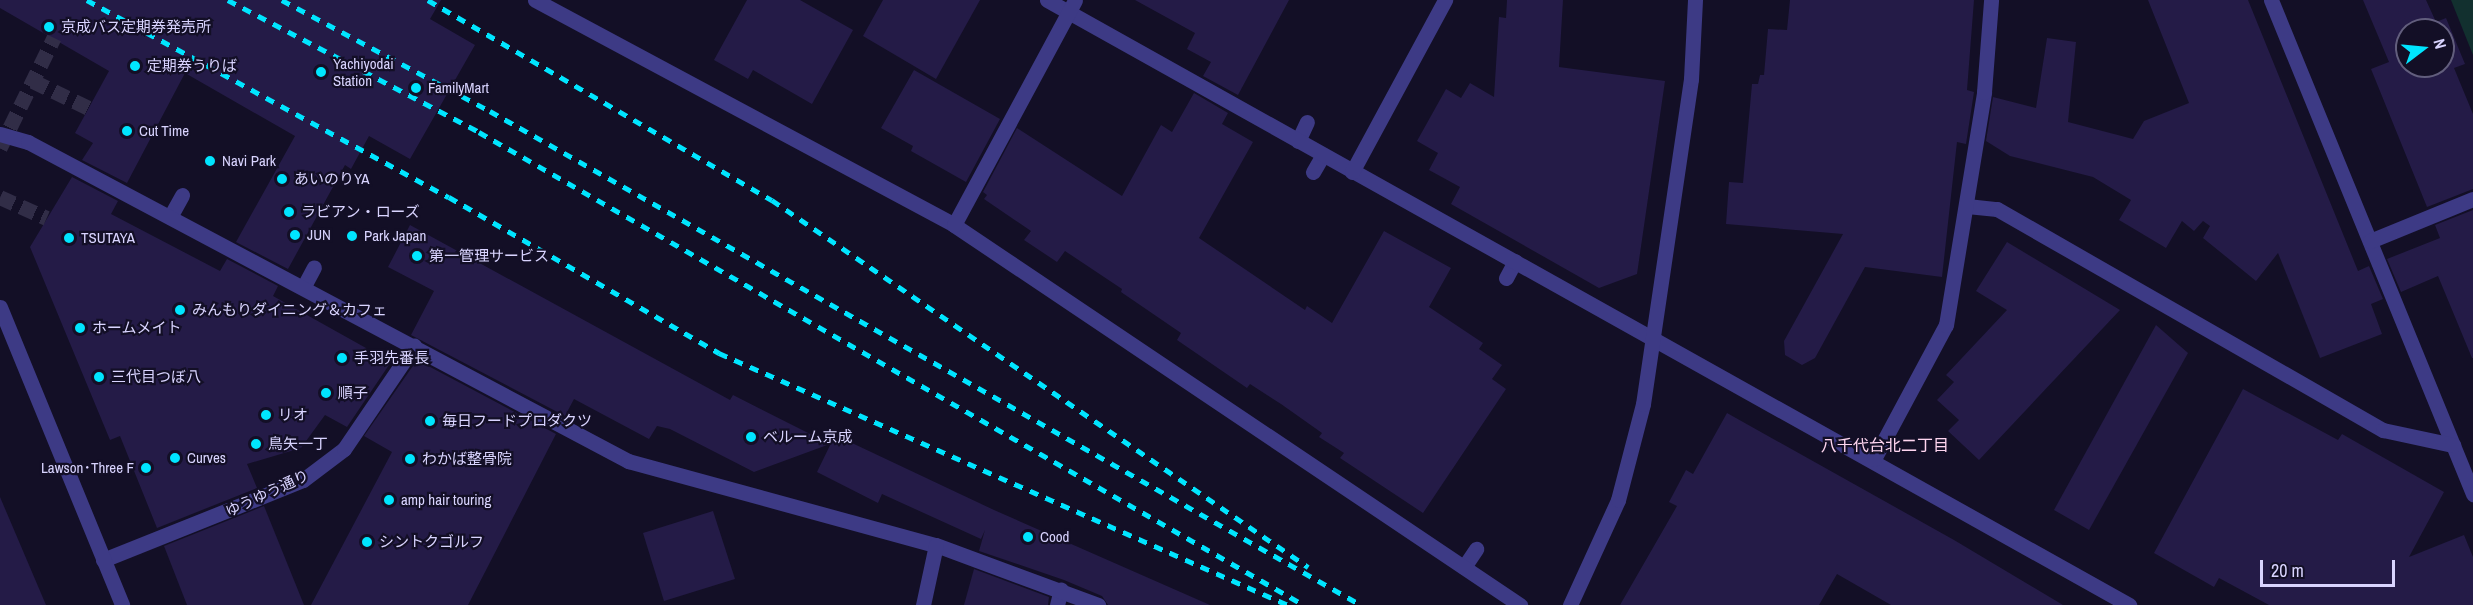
<!DOCTYPE html>
<html>
<head>
<meta charset="utf-8">
<style>
  body { margin:0 }
  #map { position:relative; width:2473px; height:605px; overflow:hidden; background:#130f26; font-family:"Archivo Narrow","Noto Sans JP",sans-serif }
  div>[style] { position:absolute }
  .green>* { inset:0; background:#12302f }
  .building>* { inset:0; background:#241b47 }
  .pedestrian-tunnel>* { height:15px; margin-top:-7.5px; transform-origin:0; background:repeating-linear-gradient(90deg,#312d47 0 15px,transparent 0 23px) }
  .service>* { height:15px; margin:-7.5px; padding:0 7.5px; transform-origin:7.5px; border-radius:7.5px; background:#3d3a85 }
  .minor>* { height:15px; margin:-7.5px; padding:0 7.5px; transform-origin:7.5px; border-radius:7.5px; background:#3d3a85 }
  .tertiary>* { height:15px; margin:-7.5px; padding:0 7.5px; transform-origin:7.5px; border-radius:7.5px; background:#3d3a85 }
  .rail>* { height:4.5px; margin-top:-2.25px; transform-origin:0; background:repeating-linear-gradient(90deg,#00e5ff 0 9px,transparent 0 17px) }
  .dots>* { width:16px; height:16px; translate:-50% -50%; box-sizing:border-box; border:3px solid #130f26; border-radius:50% }
  span { translate:-50% -50%; white-space:nowrap; text-align:center; line-height:1.15; -webkit-text-stroke:4.5px #130f26; paint-order:stroke }
  .poi-label { font-size:15px; color:#d9d4ff }
  .left { translate:0 -50%; text-align:left }
  .right { translate:-100% -50%; text-align:right }
  .street-label { font-size:15px; color:#d9d4ff }
  .neighbourhood-label { font-size:16px; color:#ffd6f0 }
  .north { position:absolute; left:2395px; top:18px; width:60px; height:60px; box-sizing:border-box; background:#130f26; border:2px solid #625e7d; border-radius:50%; rotate:74deg; font-size:16px; font-weight:700; line-height:24px; text-align:center; color:#d9d4ff }
  .north::after { content:''; display:block; margin:auto; width:21px; height:27px; background:#00e5ff; clip-path:polygon(50% 0,100% 100%,50% 72%,0 100%) }
  .scale { position:absolute; left:2260px; top:560px; width:135px; height:27px; box-sizing:border-box; border:3px solid #d9d4ff; border-top:0; padding-left:8px; font-size:18px; line-height:21px; white-space:nowrap; color:#d9d4ff; -webkit-text-stroke:4px #130f26; paint-order:stroke }
</style>
</head>
<body>
<div id="map">
  <div class="green">
    <div style="clip-path:polygon(2451px 0,2473px 0,2473px 55px)"></div>
  </div>
  <div class="building">
    <div style="clip-path:polygon(0 0,441px 0,430px 19px,475px 45px,410px 159px,369px 136px,351px 169px,345px 165px,288px 269px,236px 242px,295px 136px,185px 73px,127px 183px,82px 160px,93px 143px,75px 133px,109px 71px,0 8px)"></div>
    <div style="clip-path:polygon(747px 0,800px 0,853px 30px,812px 104px,753px 70px,748px 79px,714px 60px)"></div>
    <div style="clip-path:polygon(883px 0,980px 0,936px 79px,863px 36px)"></div>
    <div style="clip-path:polygon(1135px 0,1289px 0,1238px 95px,1203px 76px,1211px 62px,1187px 49px,1195px 33px)"></div>
    <div style="clip-path:polygon(1507px 0,1563px 0,1559px 67px,1665px 81px,1637px 274px,1599px 288px,1451px 204px,1460px 187px,1429px 170px,1438px 153px,1417px 141px,1446px 89px,1461px 98px,1470px 83px,1494px 97px,1499px 17px,1506px 18px)"></div>
    <div style="clip-path:polygon(1790px 0,1974px 0,1967px 90px,1974px 92px,1966px 144px,1957px 142px,1942px 277px,1865px 267px,1815px 358px,1802px 365px,1785px 355px,1784px 341px,1843px 234px,1726px 224px,1729px 182px,1743px 183px,1752px 84px,1758px 84px,1760px 75px,1764px 75px,1768px 29px,1787px 30px)"></div>
    <div style="clip-path:polygon(2148px 0,2248px 0,2358px 271px,2369px 266px,2383px 299px,2371px 304px,2382px 334px,2320px 358px,2278px 253px,2256px 281px,2203px 238px,2210px 226px,2203px 221px,2194px 231px,2182px 221px,2166px 248px,2119px 220px,2131px 200px,2093px 177px,2010px 156px,1986px 141px,1993px 97px,2036px 108px,2047px 38px,2076px 42px,2068px 122px,2133px 139px,2144px 121px,2189px 103px)"></div>
    <div style="clip-path:polygon(evenodd,2363px 0,2426px 0,2436px 22px,2446px 18px,2465px 64px,2454px 68px,2473px 114px,2473px 189px,2427px 207px,2371px 69px,2389px 62px,2363px 0,2407px 30px,2443px 30px,2443px 66px,2407px 66px,2407px 30px)"></div>
    <div style="clip-path:polygon(914px 70px,1000px 119px,966px 182px,911px 151px,913px 146px,881px 128px)"></div>
    <div style="clip-path:polygon(1194px 93px,1228px 113px,1222px 124px,1253px 142px,1199px 238px,1305px 310px,1307px 306px,1332px 323px,1384px 231px,1451px 268px,1429px 307px,1483px 343px,1479px 349px,1502px 365px,1492px 379px,1506px 389px,1423px 513px,1340px 458px,1344px 453px,1319px 437px,1322px 433px,1281px 404px,1250px 384px,1247px 388px,1177px 340px,1181px 333px,1121px 292px,1122px 289px,1065px 251px,1057px 262px,1024px 240px,1031px 231px,984px 199px,987px 195px,983px 192px,1017px 128px,1122px 196px,1161px 125px,1172px 132px)"></div>
    <div style="clip-path:polygon(72px 177px,118px 201px,111px 214px,220px 271px,227px 259px,278px 286px,273px 296px,391px 362px,347px 427px,325px 415px,301px 448px,247px 464px,257px 488px,157px 528px,120px 436px,110px 440px,30px 247px)"></div>
    <div style="clip-path:polygon(2473px 210px,2473px 358px,2472px 358px,2438px 276px,2401px 292px,2387px 259px,2440px 238px,2435px 225px)"></div>
    <div style="clip-path:polygon(410px 225px,730px 400px,733px 395px,830px 444px,754px 472px,670px 429px,657px 426px,649px 439px,574px 399px,565px 416px,411px 335px,434px 291px,388px 267px)"></div>
    <div style="clip-path:polygon(2007px 242px,2120px 310px,1979px 460px,1948px 431px,1959px 420px,1937px 400px,1954px 382px,1946px 375px,2007px 310px,1976px 291px)"></div>
    <div style="clip-path:polygon(2156px 325px,2188px 353px,2089px 530px,2054px 510px)"></div>
    <div style="clip-path:polygon(417px 360px,556px 434px,468px 605px,311px 605px,392px 452px,364px 436px)"></div>
    <div style="clip-path:polygon(2243px 389px,2338px 440px,2342px 434px,2444px 492px,2409px 557px,2464px 535px,2473px 557px,2473px 605px,2269px 605px,2219px 578px,2214px 587px,2154px 553px)"></div>
    <div style="clip-path:polygon(1727px 413px,1954px 540px,2063px 605px,1891px 605px,1837px 574px,1819px 605px,1620px 605px,1677px 506px,1669px 502px,1686px 470px,1693px 474px)"></div>
    <div style="clip-path:polygon(835px 435px,994px 510px,1210px 605px,1108px 605px,1102px 596px,1064px 580px,979px 551px,985px 530px,981px 539px,882px 494px,878px 503px,817px 472px)"></div>
    <div style="clip-path:polygon(0 497px,46px 605px,0 605px)"></div>
    <div style="clip-path:polygon(264px 506px,304px 605px,187px 605px,164px 546px)"></div>
    <div style="clip-path:polygon(713px 511px,735px 579px,664px 601px,643px 533px)"></div>
    <div style="clip-path:polygon(974px 569px,1049px 597px,1048px 605px,964px 605px)"></div>
  </div>
  <div class="pedestrian-tunnel">
    <div style="left:33px;top:81px;width:62px;rotate:25.7deg"></div>
    <div style="left:0;top:148px;width:123px;rotate:-63.9deg"></div>
    <div style="left:0;top:197px;width:51px;rotate:24.1deg"></div>
  </div>
  <div class="service">
    <div style="left:1298px;top:141px;width:21px;rotate:-65deg"></div>
    <div style="left:1313px;top:172px;width:20px;rotate:-60deg"></div>
    <div style="left:170px;top:217px;width:25px;rotate:-61deg"></div>
    <div style="left:1506px;top:278px;width:19px;rotate:-62deg"></div>
    <div style="left:304px;top:286px;width:21px;rotate:-62deg"></div>
    <div style="left:1464px;top:567px;width:22px;rotate:-56deg"></div>
    <div style="left:1057px;top:605px;width:16px;rotate:-76deg"></div>
  </div>
  <div class="minor">
    <div style="left:535px;top:0;width:476px;rotate:28.2deg"></div>
    <div style="left:954px;top:225px;width:682px;rotate:33.88deg"></div>
    <div style="left:1047px;top:0;width:1240px;rotate:29.21deg"></div>
    <div style="left:2271px;top:0;width:534px;rotate:67.76deg"></div>
    <div style="left:0;top:134px;width:29px;rotate:16deg"></div>
    <div style="left:28px;top:142px;width:680px;rotate:28deg"></div>
    <div style="left:628px;top:461px;width:319px;rotate:15.3deg"></div>
    <div style="left:936px;top:545px;width:173px;rotate:20.3deg"></div>
    <div style="left:1352px;top:172px;width:196px;rotate:-61.6deg"></div>
    <div style="left:1967px;top:206px;width:30px;rotate:6deg"></div>
    <div style="left:1997px;top:209px;width:445px;rotate:29.8deg"></div>
    <div style="left:2383px;top:430px;width:72px;rotate:12.1deg"></div>
    <div style="left:954px;top:225px;width:255px;rotate:-61.7deg"></div>
    <div style="left:2370px;top:241px;width:111px;rotate:-22.2deg"></div>
    <div style="left:1874px;top:459px;width:152px;rotate:-61.8deg"></div>
    <div style="left:1946px;top:325px;width:236px;rotate:-80.7deg"></div>
    <div style="left:1984px;top:92px;width:92px;rotate:-85.6deg"></div>
    <div style="left:103px;top:560px;width:215px;rotate:-21.8deg"></div>
    <div style="left:303px;top:480px;width:51px;rotate:-37.1deg"></div>
    <div style="left:344px;top:449px;width:125px;rotate:-55.8deg"></div>
  </div>
  <div class="tertiary">
    <div style="left:0;top:307px;width:322px;rotate:67.7deg"></div>
    <div style="left:923px;top:605px;width:61px;rotate:-77.8deg"></div>
    <div style="left:1570px;top:605px;width:115px;rotate:-65.4deg"></div>
    <div style="left:1618px;top:500px;width:99px;rotate:-75.4deg"></div>
    <div style="left:1643px;top:404px;width:329px;rotate:-81.6deg"></div>
    <div style="left:1691px;top:79px;width:79px;rotate:-87.1deg"></div>
  </div>
  <div class="rail">
    <div style="left:87px;top:0;width:412px;rotate:28.6deg"></div>
    <div style="left:449px;top:197px;width:312px;rotate:30deg"></div>
    <div style="left:719px;top:353px;width:622px;rotate:23.89deg"></div>
    <div style="left:228px;top:0;width:284px;rotate:27.7deg"></div>
    <div style="left:479px;top:132px;width:951px;rotate:29.83deg"></div>
    <div style="left:282px;top:0;width:236px;rotate:28.1deg"></div>
    <div style="left:490px;top:111px;width:1001px;rotate:29.56deg"></div>
    <div style="left:428px;top:0;width:398px;rotate:30.2deg"></div>
    <div style="left:772px;top:200px;width:650px;rotate:34.4deg"></div>
  </div>
  <div class="dots">
    <div style="left:49px;top:27px;background:#00e5ff"></div>
    <div style="left:135px;top:66px;background:#00e5ff"></div>
    <div style="left:321px;top:72px;background:#00e5ff"></div>
    <div style="left:416px;top:88px;background:#00e5ff"></div>
    <div style="left:127px;top:131px;background:#00e5ff"></div>
    <div style="left:210px;top:161px;background:#00e5ff"></div>
    <div style="left:282px;top:179px;background:#00e5ff"></div>
    <div style="left:289px;top:212px;background:#00e5ff"></div>
    <div style="left:295px;top:235px;background:#00e5ff"></div>
    <div style="left:352px;top:236px;background:#00e5ff"></div>
    <div style="left:69px;top:238px;background:#00e5ff"></div>
    <div style="left:417px;top:256px;background:#00e5ff"></div>
    <div style="left:180px;top:310px;background:#00e5ff"></div>
    <div style="left:80px;top:328px;background:#00e5ff"></div>
    <div style="left:342px;top:358px;background:#00e5ff"></div>
    <div style="left:99px;top:377px;background:#00e5ff"></div>
    <div style="left:326px;top:393px;background:#00e5ff"></div>
    <div style="left:266px;top:415px;background:#00e5ff"></div>
    <div style="left:430px;top:421px;background:#00e5ff"></div>
    <div style="left:751px;top:437px;background:#00e5ff"></div>
    <div style="left:256px;top:444px;background:#00e5ff"></div>
    <div style="left:175px;top:458px;background:#00e5ff"></div>
    <div style="left:410px;top:459px;background:#00e5ff"></div>
    <div style="left:146px;top:468px;background:#00e5ff"></div>
    <div style="left:389px;top:500px;background:#00e5ff"></div>
    <div style="left:1028px;top:537px;background:#00e5ff"></div>
    <div style="left:367px;top:542px;background:#00e5ff"></div>
  </div>
  <div class="poi-label">
    <span class="left" style="left:61px;top:27px">京成バス定期券発売所</span>
    <span class="left" style="left:333px;top:72px">Yachiyodai<br>Station</span>
    <span class="left" style="left:147px;top:66px">定期券うりば</span>
    <span class="left" style="left:428px;top:88px">FamilyMart</span>
    <span class="left" style="left:139px;top:131px">Cut Time</span>
    <span class="left" style="left:222px;top:161px">Navi Park</span>
    <span class="left" style="left:294px;top:179px">あいのりYA</span>
    <span class="left" style="left:301px;top:212px">ラビアン・ローズ</span>
    <span class="left" style="left:307px;top:235px">JUN</span>
    <span class="left" style="left:364px;top:236px">Park Japan</span>
    <span class="left" style="left:81px;top:238px">TSUTAYA</span>
    <span class="left" style="left:429px;top:256px">第一管理サービス</span>
    <span class="left" style="left:192px;top:310px">みんもりダイニング＆カフェ</span>
    <span class="left" style="left:92px;top:328px">ホームメイト</span>
    <span class="left" style="left:354px;top:358px">手羽先番長</span>
    <span class="left" style="left:111px;top:377px">三代目つぼ八</span>
    <span class="left" style="left:338px;top:393px">順子</span>
    <span class="left" style="left:278px;top:415px">リオ</span>
    <span class="left" style="left:442px;top:421px">毎日フードプロダクツ</span>
    <span class="left" style="left:763px;top:437px">ベルーム京成</span>
    <span class="left" style="left:268px;top:444px">鳥矢一丁</span>
    <span class="left" style="left:187px;top:458px">Curves</span>
    <span class="left" style="left:422px;top:459px">わかば整骨院</span>
    <span class="right" style="left:134px;top:468px">Lawson･Three F</span>
    <span class="left" style="left:401px;top:500px">amp hair touring</span>
    <span class="left" style="left:1040px;top:537px">Cood</span>
    <span class="left" style="left:379px;top:542px">シントクゴルフ</span>
  </div>
  <div class="street-label">
    <span style="left:267px;top:493px;rotate:-25deg">ゆうゆう通り</span>
  </div>
  <div class="neighbourhood-label">
    <span style="left:1885px;top:445px">八千代台北二丁目</span>
  </div>
  <div class="north">N</div>
  <div class="scale">20 m</div>
</div>
</body>
</html>
